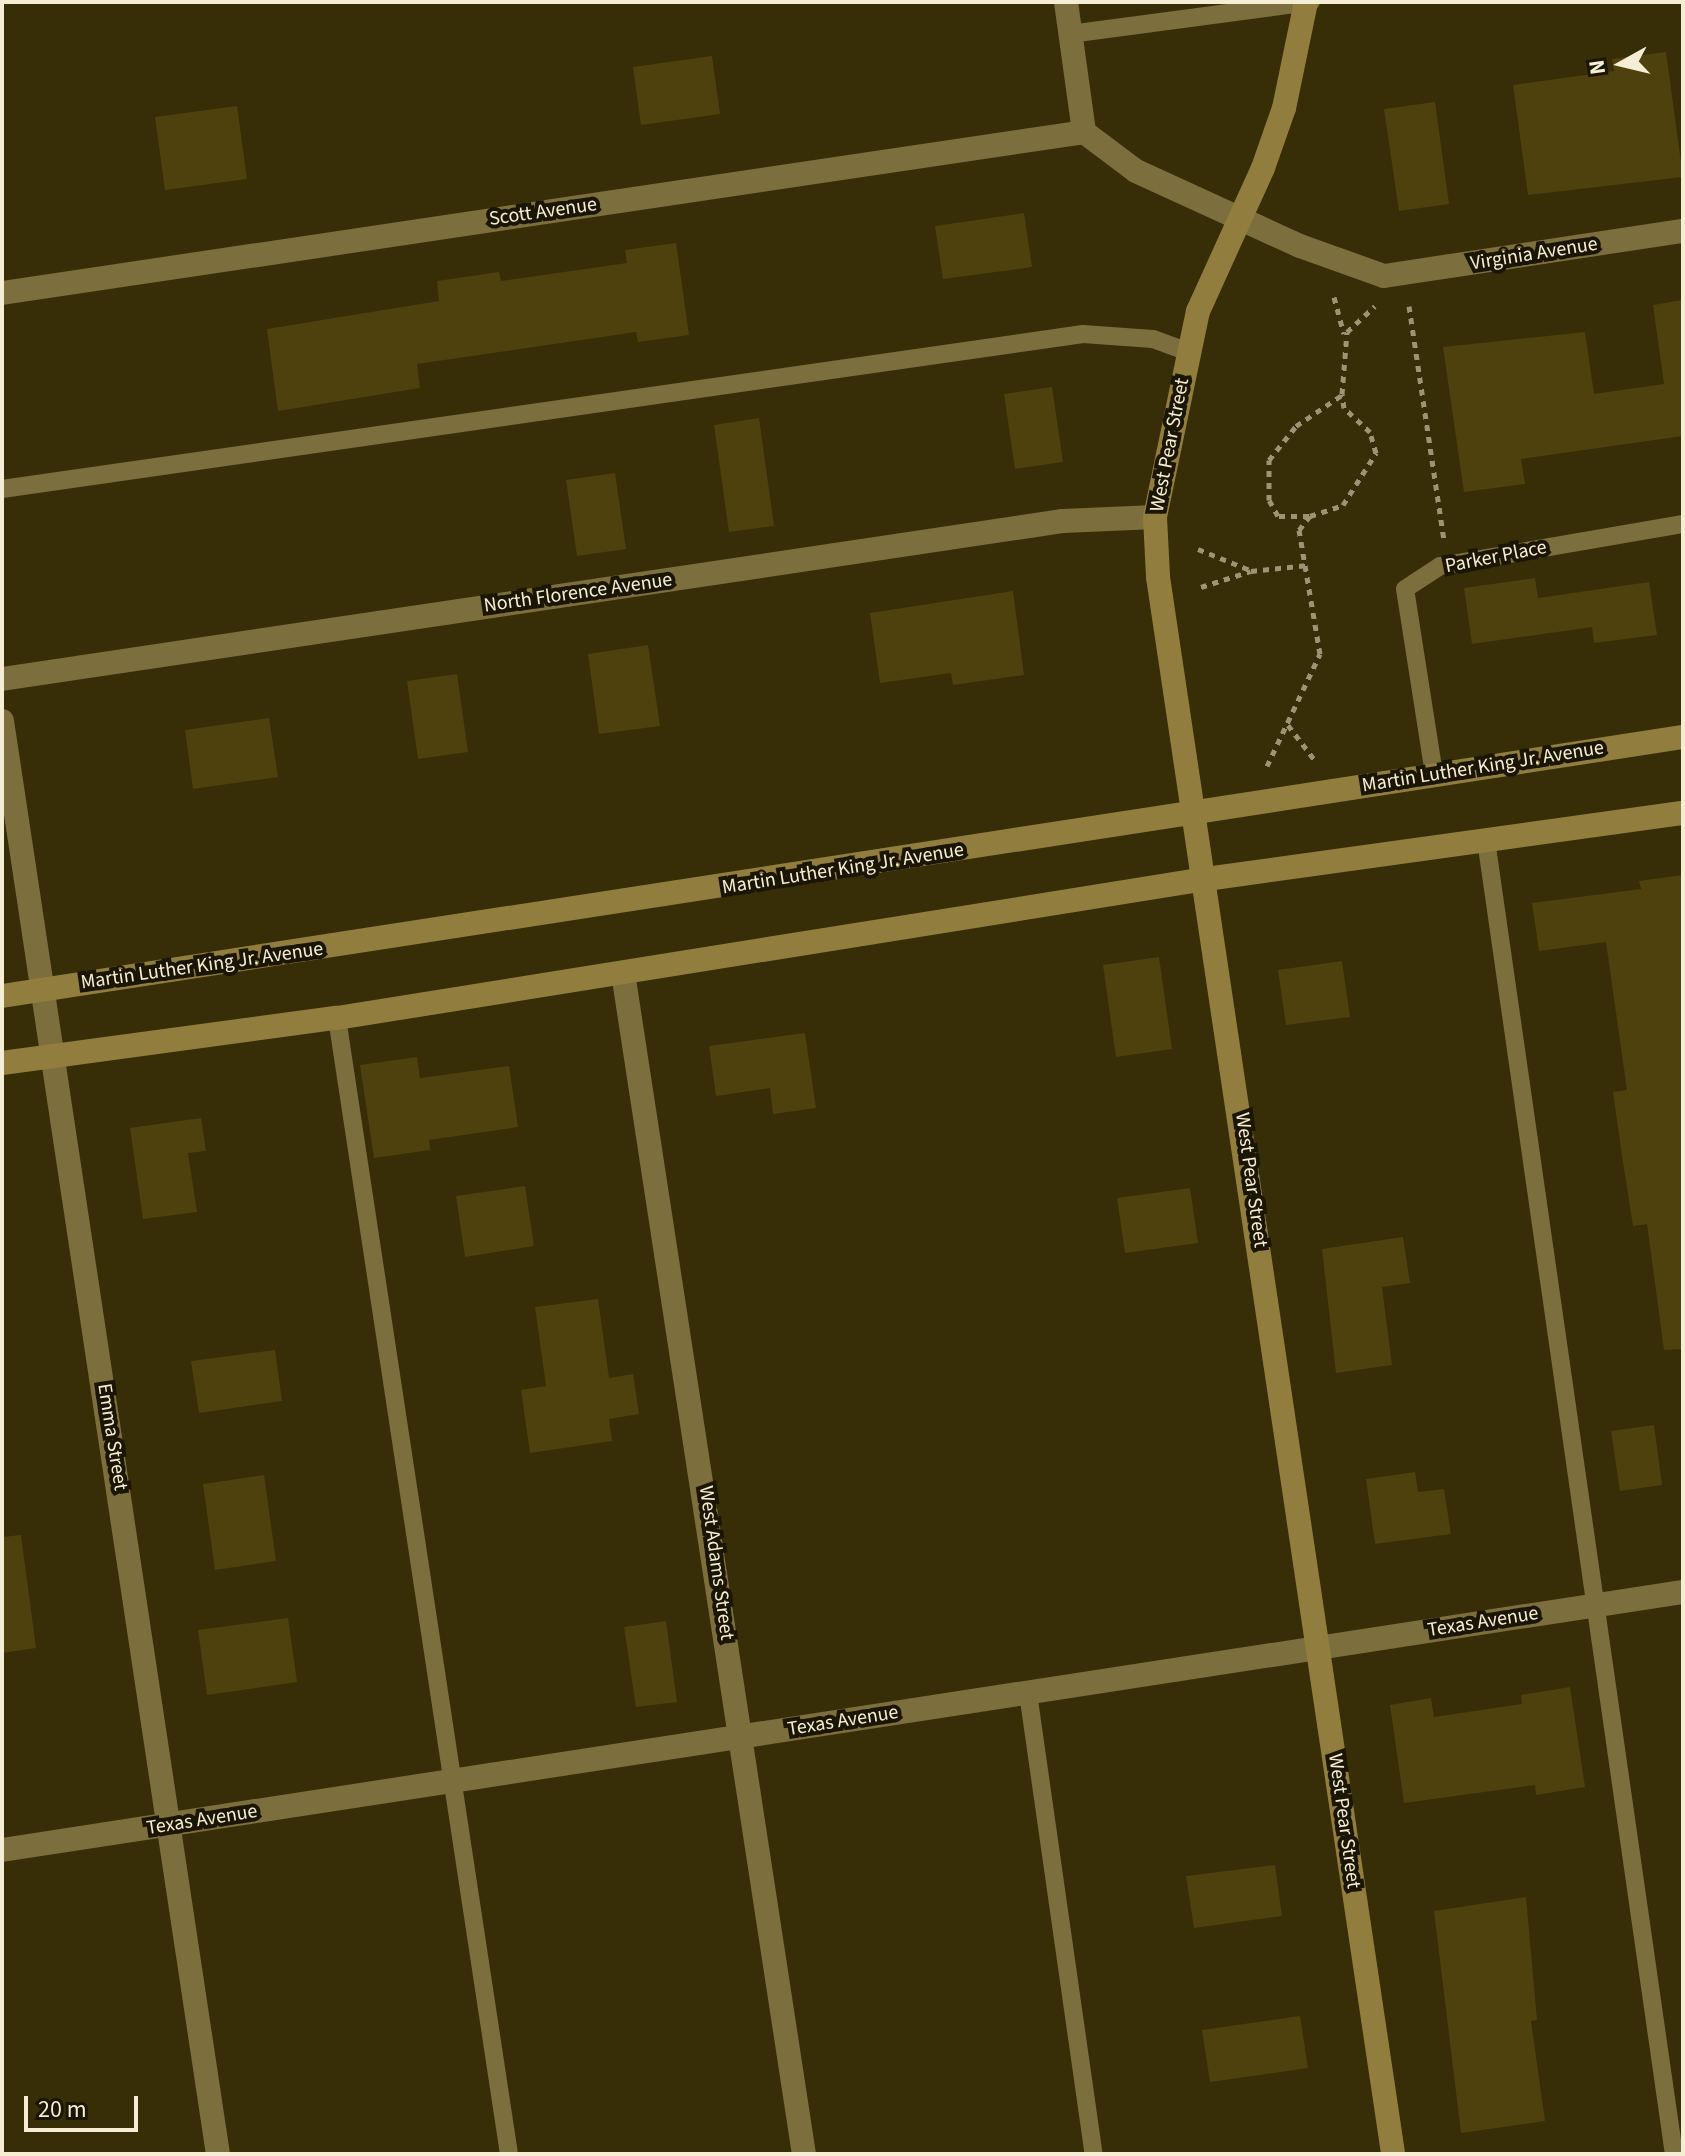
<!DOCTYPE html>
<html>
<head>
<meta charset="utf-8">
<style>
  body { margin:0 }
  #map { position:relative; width:1685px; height:2156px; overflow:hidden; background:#372d07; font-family:"Source Sans 3",sans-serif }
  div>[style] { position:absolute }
  .building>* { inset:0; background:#4f410d }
  .path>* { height:5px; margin-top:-2.5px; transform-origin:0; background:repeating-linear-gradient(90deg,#9d9475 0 6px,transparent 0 12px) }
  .lane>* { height:18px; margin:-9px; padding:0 9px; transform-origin:9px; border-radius:9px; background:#7d6e3e }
  .street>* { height:24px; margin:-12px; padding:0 12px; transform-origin:12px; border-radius:12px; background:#7d6e3e }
  .secondary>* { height:24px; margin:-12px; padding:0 12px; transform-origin:12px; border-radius:12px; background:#917e3e }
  span { translate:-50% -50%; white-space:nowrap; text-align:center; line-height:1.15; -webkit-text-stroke:8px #1b1503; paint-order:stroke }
  .street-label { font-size:20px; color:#f5edd4 }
  .frame { position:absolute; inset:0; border:4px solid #f5edd4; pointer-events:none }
  .north { position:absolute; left:1581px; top:24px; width:80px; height:80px; -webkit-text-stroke:6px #1b1503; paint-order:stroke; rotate:262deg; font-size:22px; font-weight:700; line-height:32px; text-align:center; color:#f5edd4 }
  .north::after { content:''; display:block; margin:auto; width:28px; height:36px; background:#f5edd4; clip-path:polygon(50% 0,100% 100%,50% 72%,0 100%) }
  .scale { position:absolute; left:24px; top:2096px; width:114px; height:36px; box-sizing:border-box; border:4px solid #f5edd4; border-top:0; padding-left:10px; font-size:24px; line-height:28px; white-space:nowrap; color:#f5edd4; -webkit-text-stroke:6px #1b1503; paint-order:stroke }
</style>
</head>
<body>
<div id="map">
  <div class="building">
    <div style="clip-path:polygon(1666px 52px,1683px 177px,1528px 195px,1513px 85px,1614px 71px,1612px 59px)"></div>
    <div style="clip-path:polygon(712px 56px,720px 114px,641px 125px,633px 67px)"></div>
    <div style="clip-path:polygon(1435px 102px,1449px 204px,1399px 211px,1384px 109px)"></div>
    <div style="clip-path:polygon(237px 106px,247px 179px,165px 190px,155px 117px)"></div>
    <div style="clip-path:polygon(1024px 213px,1032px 267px,943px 279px,935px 226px)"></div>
    <div style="clip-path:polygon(676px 243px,689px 335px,638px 342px,636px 332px,417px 364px,420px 388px,278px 411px,267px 329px,439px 301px,437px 281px,499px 272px,501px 281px,627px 263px,625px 250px)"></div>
    <div style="clip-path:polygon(1683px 300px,1683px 436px,1521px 459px,1525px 484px,1464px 492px,1443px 347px,1585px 332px,1594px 394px,1664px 384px,1653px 305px)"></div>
    <div style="clip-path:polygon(1052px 387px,1063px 462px,1015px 469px,1004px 394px)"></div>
    <div style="clip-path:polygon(759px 418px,774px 526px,729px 532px,714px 425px)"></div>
    <div style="clip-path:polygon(615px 473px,626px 549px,577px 556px,566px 480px)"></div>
    <div style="clip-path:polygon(1535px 578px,1538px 598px,1649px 582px,1657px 635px,1594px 643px,1592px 627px,1472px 644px,1464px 588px)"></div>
    <div style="clip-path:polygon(1013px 591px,1024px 675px,953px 685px,951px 673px,880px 683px,870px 613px)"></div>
    <div style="clip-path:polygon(648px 645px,660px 726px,599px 734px,588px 654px)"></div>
    <div style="clip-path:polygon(457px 674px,468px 752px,418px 759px,407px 681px)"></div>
    <div style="clip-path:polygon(269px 718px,278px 777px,193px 789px,185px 730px)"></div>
    <div style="clip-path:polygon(1683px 875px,1683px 1349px,1664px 1350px,1647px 1224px,1633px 1226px,1621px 1149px,1613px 1092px,1627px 1090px,1606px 942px,1539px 951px,1532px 903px,1641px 889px,1639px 881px)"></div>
    <div style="clip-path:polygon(1159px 957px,1172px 1049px,1116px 1057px,1103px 965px)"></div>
    <div style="clip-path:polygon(1342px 961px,1350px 1017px,1286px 1025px,1278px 970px)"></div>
    <div style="clip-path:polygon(805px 1033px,816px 1108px,773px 1114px,770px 1088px,716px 1096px,709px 1046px)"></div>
    <div style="clip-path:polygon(417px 1057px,420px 1078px,509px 1066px,518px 1127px,429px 1140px,430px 1150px,374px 1158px,360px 1065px)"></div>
    <div style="clip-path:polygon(201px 1118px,206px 1151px,188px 1153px,197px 1212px,143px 1219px,130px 1128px)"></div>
    <div style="clip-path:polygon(525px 1186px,534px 1246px,465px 1257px,456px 1196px)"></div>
    <div style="clip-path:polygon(1190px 1188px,1198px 1243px,1125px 1253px,1117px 1198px)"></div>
    <div style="clip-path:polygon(1403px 1237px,1410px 1283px,1382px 1287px,1392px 1365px,1336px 1373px,1322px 1249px)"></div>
    <div style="clip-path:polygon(598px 1299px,609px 1378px,633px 1374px,639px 1414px,609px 1419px,612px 1441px,530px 1453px,521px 1390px,546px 1386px,535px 1307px)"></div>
    <div style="clip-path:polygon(275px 1350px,282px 1401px,199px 1413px,191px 1361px)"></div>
    <div style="clip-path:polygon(1654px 1425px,1662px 1485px,1620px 1491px,1611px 1431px)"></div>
    <div style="clip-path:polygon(1415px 1472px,1418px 1492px,1444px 1489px,1451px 1534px,1375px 1544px,1366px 1479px)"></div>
    <div style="clip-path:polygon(264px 1475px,276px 1561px,215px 1570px,203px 1484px)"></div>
    <div style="clip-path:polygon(21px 1535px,36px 1648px,2px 1653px,2px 1537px)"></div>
    <div style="clip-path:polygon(288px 1618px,297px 1682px,207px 1695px,198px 1630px)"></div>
    <div style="clip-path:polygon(666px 1621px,677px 1702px,636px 1707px,624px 1627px)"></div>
    <div style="clip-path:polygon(1570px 1687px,1585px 1787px,1536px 1795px,1535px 1785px,1404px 1803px,1390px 1705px,1431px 1698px,1434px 1717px,1522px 1704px,1521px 1695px)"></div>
    <div style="clip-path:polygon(1275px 1865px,1282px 1916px,1194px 1928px,1186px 1876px)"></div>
    <div style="clip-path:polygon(1526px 1897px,1537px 2020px,1531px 2021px,1545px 2121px,1461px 2133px,1434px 1911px)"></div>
    <div style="clip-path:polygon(1300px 2016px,1308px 2068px,1210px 2082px,1202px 2030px)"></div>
  </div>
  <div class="path">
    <div style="left:1334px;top:297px;width:38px;rotate:75deg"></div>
    <div style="left:1409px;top:306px;width:236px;rotate:81.5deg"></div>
    <div style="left:1309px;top:516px;width:31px;rotate:180deg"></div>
    <div style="left:1278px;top:516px;width:18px;rotate:-119deg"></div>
    <div style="left:1269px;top:500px;width:40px;rotate:-90deg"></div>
    <div style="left:1269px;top:460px;width:43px;rotate:-51.5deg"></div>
    <div style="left:1296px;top:426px;width:55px;rotate:-34deg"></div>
    <div style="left:1198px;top:549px;width:56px;rotate:22deg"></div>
    <div style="left:1201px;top:587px;width:52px;rotate:-17.7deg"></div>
    <div style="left:1251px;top:571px;width:57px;rotate:-6deg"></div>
    <div style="left:1288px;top:725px;width:43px;rotate:52.6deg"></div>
    <div style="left:1267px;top:766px;width:124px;rotate:-64.7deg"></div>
    <div style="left:1320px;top:654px;width:126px;rotate:-99.6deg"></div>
    <div style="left:1299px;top:530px;width:18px;rotate:-52deg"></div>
    <div style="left:1310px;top:516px;width:35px;rotate:-18deg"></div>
    <div style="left:1343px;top:505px;width:62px;rotate:-57.6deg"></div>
    <div style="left:1376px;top:453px;width:22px;rotate:-106deg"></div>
    <div style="left:1370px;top:432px;width:35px;rotate:-137deg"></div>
    <div style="left:1344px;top:408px;width:14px;rotate:-98deg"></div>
    <div style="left:1342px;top:394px;width:62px;rotate:-85.4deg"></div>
    <div style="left:1347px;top:332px;width:38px;rotate:-43deg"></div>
  </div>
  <div class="lane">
    <div style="left:1070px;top:34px;width:243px;rotate:-7.6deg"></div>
    <div style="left:2px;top:489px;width:1092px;rotate:-8.16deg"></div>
    <div style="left:1083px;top:334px;width:70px;rotate:4.1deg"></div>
    <div style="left:1153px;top:339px;width:38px;rotate:20deg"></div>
    <div style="left:1434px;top:774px;width:187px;rotate:-98.9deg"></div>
    <div style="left:1405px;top:589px;width:42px;rotate:-33.3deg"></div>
    <div style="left:1440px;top:566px;width:247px;rotate:-9.8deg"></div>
    <div style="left:1486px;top:840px;width:1327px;rotate:81.86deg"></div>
    <div style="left:337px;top:1018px;width:1149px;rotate:81.39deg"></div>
    <div style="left:1028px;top:1693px;width:466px;rotate:81.9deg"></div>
  </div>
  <div class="street">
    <div style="left:1066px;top:2px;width:131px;rotate:82.1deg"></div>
    <div style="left:1084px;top:132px;width:65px;rotate:36.9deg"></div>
    <div style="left:1136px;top:171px;width:180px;rotate:24.6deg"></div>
    <div style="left:1300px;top:246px;width:89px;rotate:19.7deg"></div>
    <div style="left:1384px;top:276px;width:302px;rotate:-8.6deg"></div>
    <div style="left:2px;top:293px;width:1094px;rotate:-8.46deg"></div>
    <div style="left:2px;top:679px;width:1073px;rotate:-8.47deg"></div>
    <div style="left:1063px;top:521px;width:92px;rotate:-2.5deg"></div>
    <div style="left:2px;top:721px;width:1449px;rotate:81.43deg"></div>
    <div style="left:623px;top:973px;width:1195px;rotate:81.29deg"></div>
    <div style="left:2px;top:1850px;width:1701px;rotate:-8.73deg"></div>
  </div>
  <div class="secondary">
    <div style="left:1306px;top:2px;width:108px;rotate:101.7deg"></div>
    <div style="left:1284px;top:108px;width:64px;rotate:109.3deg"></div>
    <div style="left:1263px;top:168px;width:157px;rotate:114.4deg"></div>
    <div style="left:1198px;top:311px;width:210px;rotate:101.8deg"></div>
    <div style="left:1155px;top:517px;width:60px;rotate:87.1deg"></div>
    <div style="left:1158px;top:577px;width:1594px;rotate:81.52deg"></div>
    <div style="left:2px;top:996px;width:1701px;rotate:-8.76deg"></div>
    <div style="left:2px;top:1063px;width:338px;rotate:-7.7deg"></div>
    <div style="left:337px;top:1018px;width:880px;rotate:-9.09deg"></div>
    <div style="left:1206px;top:879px;width:482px;rotate:-7.9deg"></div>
  </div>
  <div class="street-label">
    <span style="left:543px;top:212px;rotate:-8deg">Scott Avenue</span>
    <span style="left:1534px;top:254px;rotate:-9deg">Virginia Avenue</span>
    <span style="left:1170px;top:445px;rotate:-79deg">West Pear Street</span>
    <span style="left:1496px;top:557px;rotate:-11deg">Parker Place</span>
    <span style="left:578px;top:593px;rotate:-8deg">North Florence Avenue</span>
    <span style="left:1483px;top:767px;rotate:-9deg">Martin Luther King Jr. Avenue</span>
    <span style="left:843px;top:869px;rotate:-9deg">Martin Luther King Jr. Avenue</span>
    <span style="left:202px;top:966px;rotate:-8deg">Martin Luther King Jr. Avenue</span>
    <span style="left:1251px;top:1180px;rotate:82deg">West Pear Street</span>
    <span style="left:112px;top:1437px;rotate:81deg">Emma Street</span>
    <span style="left:716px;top:1563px;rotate:82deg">West Adams Street</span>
    <span style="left:1483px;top:1622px;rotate:-9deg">Texas Avenue</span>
    <span style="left:843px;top:1721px;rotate:-9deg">Texas Avenue</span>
    <span style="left:202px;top:1820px;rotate:-9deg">Texas Avenue</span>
    <span style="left:1344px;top:1821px;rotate:82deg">West Pear Street</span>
  </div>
  <div class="frame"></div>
  <div class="north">N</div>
  <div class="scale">20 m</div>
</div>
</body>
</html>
